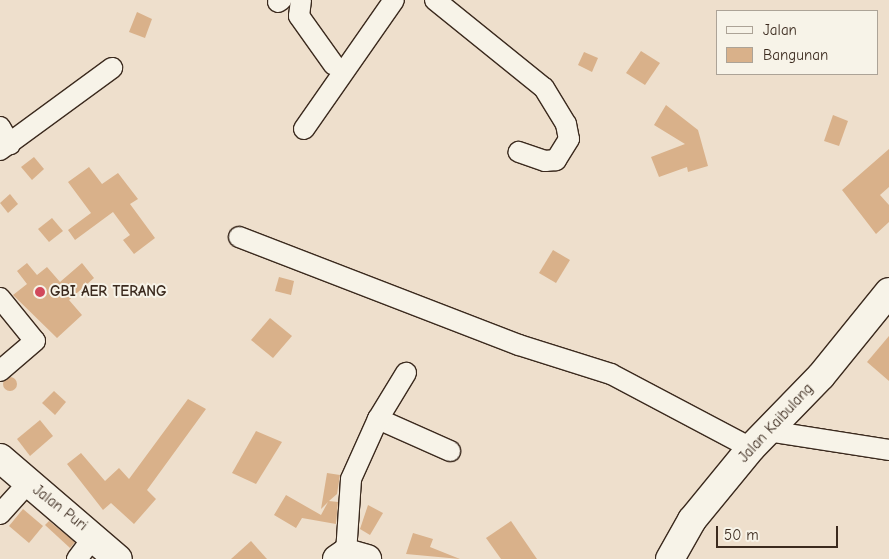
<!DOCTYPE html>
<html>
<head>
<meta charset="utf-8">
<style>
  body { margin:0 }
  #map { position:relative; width:889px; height:559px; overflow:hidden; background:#eedfcc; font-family:"Comic Neue",sans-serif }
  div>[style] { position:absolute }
  .building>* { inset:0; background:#d9b18a }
  .round { border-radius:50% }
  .roads { filter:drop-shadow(1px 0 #3b2a1e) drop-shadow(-1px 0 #3b2a1e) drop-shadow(0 1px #3b2a1e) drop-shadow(0 -1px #3b2a1e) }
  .street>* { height:20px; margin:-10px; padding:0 10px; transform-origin:10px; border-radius:10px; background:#f7f3e8 }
  .secondary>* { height:28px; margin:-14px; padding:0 14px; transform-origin:14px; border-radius:14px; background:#f7f3e8 }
  .dots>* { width:14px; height:14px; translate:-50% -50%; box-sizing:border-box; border:2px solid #f7f3e8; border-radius:50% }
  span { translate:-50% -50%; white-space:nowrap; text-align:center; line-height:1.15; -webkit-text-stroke:4px #f7f3e8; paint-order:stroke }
  .poi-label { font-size:15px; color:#3b2a1e; font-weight:700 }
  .left { translate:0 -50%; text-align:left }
  .street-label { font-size:15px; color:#3b2a1e }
  .legend { position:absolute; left:716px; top:10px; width:162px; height:65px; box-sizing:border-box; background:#f7f3e8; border:1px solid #aca397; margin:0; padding:6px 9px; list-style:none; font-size:15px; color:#3b2a1e }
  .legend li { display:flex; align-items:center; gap:10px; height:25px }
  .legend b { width:25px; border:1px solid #aca397 }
  .scale { position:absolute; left:716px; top:526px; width:122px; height:22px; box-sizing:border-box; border:2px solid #3b2a1e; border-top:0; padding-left:6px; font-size:15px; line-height:18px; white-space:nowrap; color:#3b2a1e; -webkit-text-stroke:4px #f7f3e8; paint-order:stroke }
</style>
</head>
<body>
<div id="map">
  <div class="building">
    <div style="clip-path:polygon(137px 12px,152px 19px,145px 38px,129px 32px)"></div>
    <div style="clip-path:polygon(641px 51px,660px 63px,645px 85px,626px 73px)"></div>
    <div style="clip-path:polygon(584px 52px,598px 58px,592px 72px,578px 65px)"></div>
    <div style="clip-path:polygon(666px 105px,698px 130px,708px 166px,688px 172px,687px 167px,659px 177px,651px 157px,685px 144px,654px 125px)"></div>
    <div style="clip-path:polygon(833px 115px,848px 121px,839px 146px,824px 141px)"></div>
    <div style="clip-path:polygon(889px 149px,889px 187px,880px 195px,889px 205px,889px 222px,876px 234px,842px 190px)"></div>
    <div style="clip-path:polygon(34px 157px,44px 169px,32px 180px,21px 167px)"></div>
    <div style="clip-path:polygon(89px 167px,102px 184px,118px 173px,138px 199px,130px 204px,155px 238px,134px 254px,123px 240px,130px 235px,113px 212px,75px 240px,68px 230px,91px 213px,68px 182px)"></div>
    <div style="clip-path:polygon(10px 194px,18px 204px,8px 213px,0 203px)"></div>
    <div style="clip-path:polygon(52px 218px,63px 231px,49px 242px,38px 229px)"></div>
    <div style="clip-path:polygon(553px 250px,570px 260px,556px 283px,539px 273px)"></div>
    <div style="clip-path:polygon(27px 263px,37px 275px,47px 267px,60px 282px,82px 263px,94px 278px,69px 300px,82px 315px,57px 338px,13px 295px,27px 284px,17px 271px)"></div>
    <div style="clip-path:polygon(279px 277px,294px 281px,291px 295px,275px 291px)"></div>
    <div style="clip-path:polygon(270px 318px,292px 336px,273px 358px,251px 340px)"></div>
    <div style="clip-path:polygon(889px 336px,889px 381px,867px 362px)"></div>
    <div class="round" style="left:3px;top:377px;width:14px;height:14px"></div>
    <div style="clip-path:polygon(54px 391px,66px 402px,55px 415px,42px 403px)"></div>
    <div style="clip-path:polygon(188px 399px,206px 409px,147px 490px,156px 499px,134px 524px,111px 503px,103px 510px,67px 464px,81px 453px,105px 481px,119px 468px,129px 479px)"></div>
    <div style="clip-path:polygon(40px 420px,53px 436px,30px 456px,17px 439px)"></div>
    <div style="clip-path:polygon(256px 431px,282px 442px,256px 484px,232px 473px)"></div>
    <div style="clip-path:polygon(327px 473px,340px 475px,337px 494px,329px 501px,338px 502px,336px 524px,302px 518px,296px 528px,274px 515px,286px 495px,321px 515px,328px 502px,321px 509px)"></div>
    <div style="clip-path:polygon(368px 505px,383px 513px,370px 535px,360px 529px)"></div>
    <div style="clip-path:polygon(23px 509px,43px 526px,29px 543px,9px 526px)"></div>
    <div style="clip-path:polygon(49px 521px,75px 542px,70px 548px,45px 525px)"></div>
    <div style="clip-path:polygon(511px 521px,537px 559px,501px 559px,486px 538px)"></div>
    <div style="clip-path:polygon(413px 533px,433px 539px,430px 547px,460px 559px,406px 554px)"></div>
    <div style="clip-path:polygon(251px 541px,267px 559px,231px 559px)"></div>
  </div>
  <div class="roads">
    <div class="street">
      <div style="left:301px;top:0;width:16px;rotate:97deg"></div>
      <div style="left:299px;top:16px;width:60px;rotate:54.5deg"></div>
      <div style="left:435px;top:0;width:140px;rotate:38.9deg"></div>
      <div style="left:544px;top:88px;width:42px;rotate:58.6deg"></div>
      <div style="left:566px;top:124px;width:15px;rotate:79deg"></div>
      <div style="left:569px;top:139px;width:25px;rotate:122deg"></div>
      <div style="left:556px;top:160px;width:11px;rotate:175deg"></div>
      <div style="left:545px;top:161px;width:28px;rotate:-161deg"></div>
      <div style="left:278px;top:2px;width:4px;rotate:-34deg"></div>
      <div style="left:0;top:127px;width:20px;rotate:60deg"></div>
      <div style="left:304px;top:129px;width:157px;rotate:-55.1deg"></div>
      <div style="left:0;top:150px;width:139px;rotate:-36.2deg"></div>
      <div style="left:239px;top:237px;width:300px;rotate:21.1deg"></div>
      <div style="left:519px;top:345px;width:96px;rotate:17.5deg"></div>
      <div style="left:611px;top:374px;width:158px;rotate:27.9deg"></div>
      <div style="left:0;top:298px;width:55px;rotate:50.9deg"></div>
      <div style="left:35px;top:341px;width:46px;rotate:139.4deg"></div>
      <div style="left:378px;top:419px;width:79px;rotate:24deg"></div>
      <div style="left:768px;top:431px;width:122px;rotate:8.9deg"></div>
      <div style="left:0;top:514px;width:42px;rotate:-47.9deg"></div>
      <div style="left:346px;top:553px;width:74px;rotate:-86.1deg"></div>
      <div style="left:351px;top:479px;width:66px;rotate:-65.8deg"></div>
      <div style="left:378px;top:419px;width:54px;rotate:-58.7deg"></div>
      <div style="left:77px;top:559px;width:30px;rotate:-53deg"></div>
    </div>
    <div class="secondary">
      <div style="left:0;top:458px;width:155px;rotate:40.6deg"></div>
      <div style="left:337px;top:559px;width:11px;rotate:-34deg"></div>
      <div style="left:346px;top:553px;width:22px;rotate:16deg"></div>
      <div style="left:670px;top:559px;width:45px;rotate:-60.6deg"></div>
      <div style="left:692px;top:520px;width:93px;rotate:-50.7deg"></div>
      <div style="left:751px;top:448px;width:100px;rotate:-45.8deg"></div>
      <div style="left:821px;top:376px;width:108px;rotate:-51deg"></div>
    </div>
  </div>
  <div class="dots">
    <div style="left:40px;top:292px;background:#d1495b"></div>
  </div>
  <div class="poi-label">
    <span class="left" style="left:50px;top:292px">GBI AER TERANG</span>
  </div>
  <div class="street-label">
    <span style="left:776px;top:423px;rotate:-47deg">Jalan Kaibulang</span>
    <span style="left:60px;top:508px;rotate:38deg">Jalan Puri</span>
  </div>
  <ul class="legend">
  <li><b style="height:6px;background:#f7f3e8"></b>Jalan</li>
  <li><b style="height:14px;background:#d9b18a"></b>Bangunan</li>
  </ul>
  <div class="scale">50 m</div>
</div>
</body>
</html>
